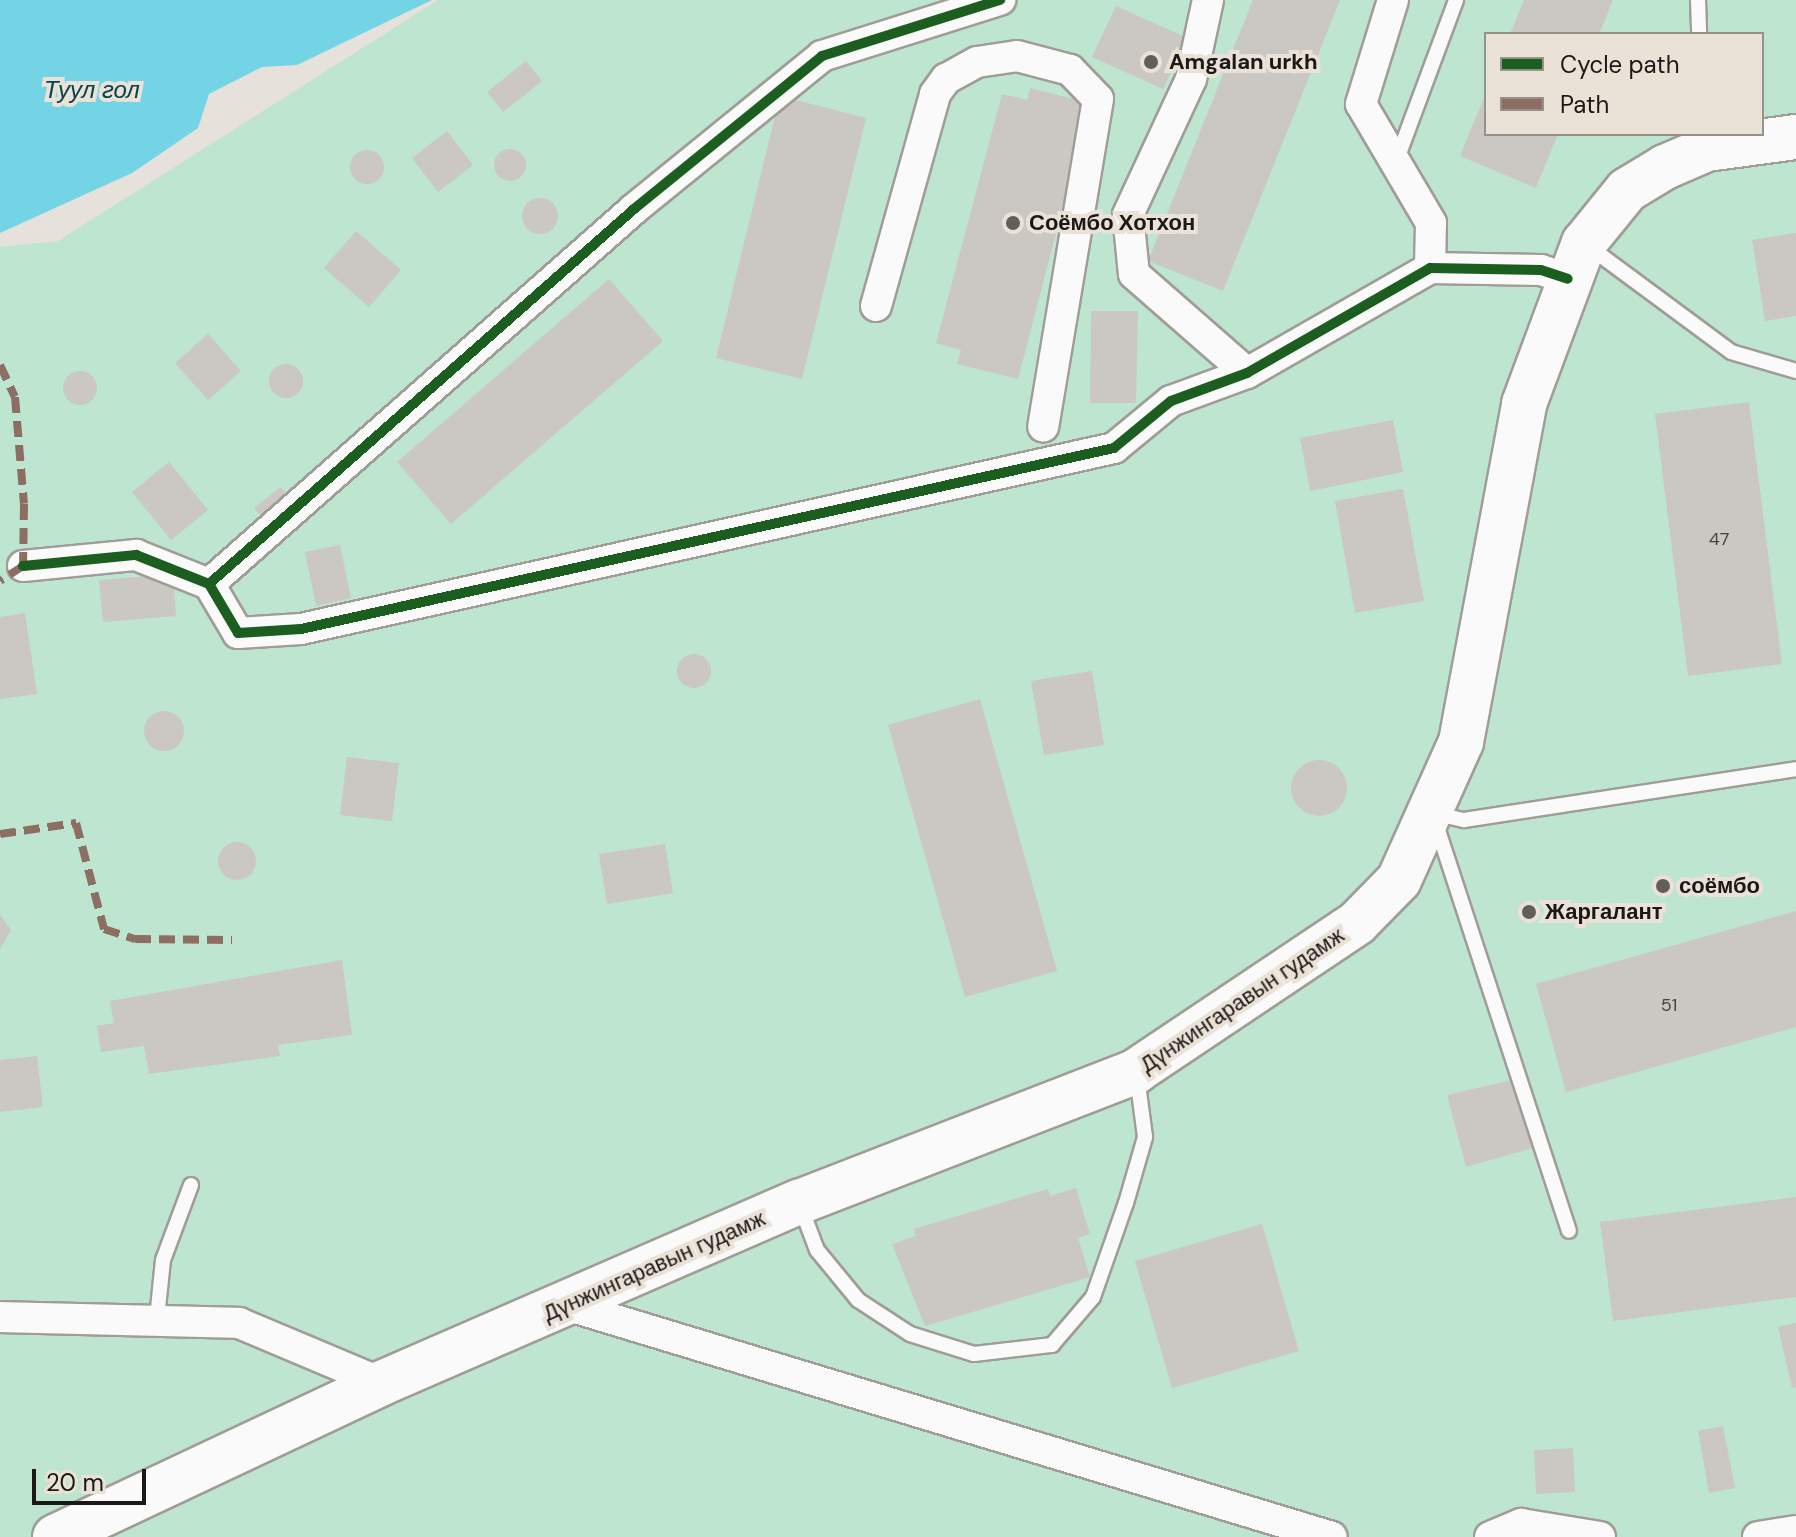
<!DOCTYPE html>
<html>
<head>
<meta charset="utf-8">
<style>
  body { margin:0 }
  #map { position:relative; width:1796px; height:1537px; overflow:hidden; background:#e6e1db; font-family:"DM Sans",sans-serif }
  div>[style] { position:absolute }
  .green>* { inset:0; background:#bde5d0 }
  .water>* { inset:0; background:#72d4e5 }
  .building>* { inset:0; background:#cbc7c3 }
  .round { border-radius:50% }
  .roads { filter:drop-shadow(2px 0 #a09c97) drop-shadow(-2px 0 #a09c97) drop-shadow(0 2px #a09c97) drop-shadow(0 -2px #a09c97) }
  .lane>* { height:14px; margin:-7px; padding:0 7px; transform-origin:7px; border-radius:7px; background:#fbfafa }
  .street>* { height:30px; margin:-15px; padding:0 15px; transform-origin:15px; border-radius:15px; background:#fbfafa }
  .primary>* { height:44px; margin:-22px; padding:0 22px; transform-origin:22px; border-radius:22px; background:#fbfafa }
  .quiet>* { height:8px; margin-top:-4px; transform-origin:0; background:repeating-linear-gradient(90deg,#8d6e63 0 16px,transparent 0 24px) }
  .cycleway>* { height:10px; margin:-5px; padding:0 5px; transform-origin:5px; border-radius:5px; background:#1b5e20 }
  .dots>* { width:22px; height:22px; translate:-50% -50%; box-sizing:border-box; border:4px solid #eae1d7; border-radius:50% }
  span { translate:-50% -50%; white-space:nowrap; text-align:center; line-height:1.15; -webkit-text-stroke:8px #eae1d7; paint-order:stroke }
  .number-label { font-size:18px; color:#474440 }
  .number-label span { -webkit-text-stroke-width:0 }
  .poi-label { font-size:22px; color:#1b1815; font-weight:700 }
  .left { translate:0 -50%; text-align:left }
  .street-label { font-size:22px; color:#1b1815 }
  .water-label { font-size:24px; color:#03444f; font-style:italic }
  .legend { position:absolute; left:1484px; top:32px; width:280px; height:104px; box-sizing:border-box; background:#eae1d7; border:2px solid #979189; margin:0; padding:10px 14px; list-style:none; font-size:24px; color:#1b1815 }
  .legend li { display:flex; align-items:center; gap:16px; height:40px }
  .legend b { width:40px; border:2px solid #979189 }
  .scale { position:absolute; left:32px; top:1469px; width:114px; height:36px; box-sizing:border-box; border:4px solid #1b1815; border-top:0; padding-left:10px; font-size:24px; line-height:28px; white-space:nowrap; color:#1b1815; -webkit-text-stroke:6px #eae1d7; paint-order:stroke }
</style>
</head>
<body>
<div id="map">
  <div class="green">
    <div style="clip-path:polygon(evenodd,438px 0,1796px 0,1796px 1537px,0 1537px,0 247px,58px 241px,438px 0,1486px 34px,1762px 34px,1762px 134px,1486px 134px,1486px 34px)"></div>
  </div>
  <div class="water">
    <div style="clip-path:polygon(0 0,432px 0,297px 65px,262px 67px,209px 94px,198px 128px,132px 173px,0 233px)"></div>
  </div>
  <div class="building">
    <div style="clip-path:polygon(1253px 0,1340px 0,1223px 291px,1148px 261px)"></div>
    <div style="clip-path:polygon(1524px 0,1613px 0,1599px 34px,1510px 34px)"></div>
    <div style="clip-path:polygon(1116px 6px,1187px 38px,1163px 89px,1092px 57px)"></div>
    <div style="clip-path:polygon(526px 61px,542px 81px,503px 112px,487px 92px)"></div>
    <div style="clip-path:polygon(1030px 88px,1090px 103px,1018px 379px,957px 364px,961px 350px,936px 343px,1002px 94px,1027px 100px)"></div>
    <div style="clip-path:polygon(1486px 93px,1486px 134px,1558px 134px,1536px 188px,1460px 156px)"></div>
    <div style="clip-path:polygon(780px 96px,866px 118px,802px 379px,716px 358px)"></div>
    <div style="clip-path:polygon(447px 131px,473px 165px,438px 192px,412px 158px)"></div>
    <div class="round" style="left:494px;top:149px;width:32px;height:32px"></div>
    <div class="round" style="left:350px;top:150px;width:34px;height:34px"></div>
    <div class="round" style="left:522px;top:198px;width:36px;height:36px"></div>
    <div style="clip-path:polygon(356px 231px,401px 270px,369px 307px,324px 268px)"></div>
    <div style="clip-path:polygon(1796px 233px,1796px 316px,1765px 321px,1752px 240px)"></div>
    <div style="clip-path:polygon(609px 279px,663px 341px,451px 524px,397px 462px)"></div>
    <div style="clip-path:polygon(1091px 311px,1138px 311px,1136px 403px,1090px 403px)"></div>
    <div style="clip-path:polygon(208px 334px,241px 371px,208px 400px,175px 363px)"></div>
    <div class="round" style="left:269px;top:364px;width:34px;height:34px"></div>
    <div class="round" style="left:63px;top:371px;width:34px;height:34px"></div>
    <div style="clip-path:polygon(1749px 402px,1782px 664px,1688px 676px,1655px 414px)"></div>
    <div style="clip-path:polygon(1393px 420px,1403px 472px,1310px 491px,1300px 438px)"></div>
    <div style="clip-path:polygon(169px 462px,208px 510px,171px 540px,132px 492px)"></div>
    <div style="clip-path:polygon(281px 487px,291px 499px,264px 520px,254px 508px)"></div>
    <div style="clip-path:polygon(1403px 489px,1424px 601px,1355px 613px,1335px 501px)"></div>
    <div style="clip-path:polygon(340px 545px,351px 598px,316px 606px,305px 552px)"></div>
    <div style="clip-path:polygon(173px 574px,176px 616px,103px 622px,99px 580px)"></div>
    <div style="clip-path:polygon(25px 613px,37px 694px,0 699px,0 617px)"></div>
    <div class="round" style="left:677px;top:654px;width:34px;height:34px"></div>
    <div style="clip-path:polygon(1092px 671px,1104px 745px,1044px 755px,1031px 681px)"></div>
    <div style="clip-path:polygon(980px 699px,1057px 971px,965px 997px,888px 725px)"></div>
    <div class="round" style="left:144px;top:711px;width:40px;height:40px"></div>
    <div style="clip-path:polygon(347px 757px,399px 763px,392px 821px,340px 815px)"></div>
    <div class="round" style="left:1291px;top:760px;width:56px;height:56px"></div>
    <div class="round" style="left:218px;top:842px;width:38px;height:38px"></div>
    <div style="clip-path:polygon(665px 844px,673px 893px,607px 904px,599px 854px)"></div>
    <div style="clip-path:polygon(1796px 911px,1796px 1027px,1566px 1092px,1536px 984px)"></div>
    <div style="clip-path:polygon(0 915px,11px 930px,0 949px)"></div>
    <div style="clip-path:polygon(342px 960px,352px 1035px,278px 1045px,280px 1056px,149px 1074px,144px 1046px,101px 1052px,97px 1026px,114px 1023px,110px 1001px)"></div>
    <div style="clip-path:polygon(37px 1056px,43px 1107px,0 1112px,0 1060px)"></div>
    <div style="clip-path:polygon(1517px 1079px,1537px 1147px,1466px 1167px,1447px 1095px)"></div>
    <div style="clip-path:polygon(1076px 1188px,1090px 1234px,1078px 1238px,1090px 1277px,925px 1326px,892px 1244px,916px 1236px,914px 1229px,1048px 1189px,1050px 1196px)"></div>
    <div style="clip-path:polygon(1796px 1197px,1796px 1297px,1613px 1321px,1600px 1222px)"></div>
    <div style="clip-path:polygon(1262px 1224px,1299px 1351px,1172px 1388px,1135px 1261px)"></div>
    <div style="clip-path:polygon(1796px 1323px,1796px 1387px,1792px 1388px,1778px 1327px)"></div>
    <div style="clip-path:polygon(1723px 1426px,1735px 1488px,1709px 1493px,1698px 1431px)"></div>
    <div style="clip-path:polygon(1573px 1448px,1575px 1492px,1536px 1494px,1534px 1450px)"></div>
  </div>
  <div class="roads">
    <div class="lane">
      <div style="left:1698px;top:0;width:34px;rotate:88deg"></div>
      <div style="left:1397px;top:159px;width:170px;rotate:-69.6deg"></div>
      <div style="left:1588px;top:246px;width:178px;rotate:36.5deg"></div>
      <div style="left:1731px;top:352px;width:68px;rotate:16.3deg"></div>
      <div style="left:1433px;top:813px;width:32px;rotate:13deg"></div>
      <div style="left:1464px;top:820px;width:336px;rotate:-8.7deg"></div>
      <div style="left:1435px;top:821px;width:431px;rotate:71.9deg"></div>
      <div style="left:800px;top:1205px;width:48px;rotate:69.3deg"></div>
      <div style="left:817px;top:1250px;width:65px;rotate:50.6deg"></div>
      <div style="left:858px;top:1300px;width:62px;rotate:33.2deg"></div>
      <div style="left:910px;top:1334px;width:67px;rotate:17.4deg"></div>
      <div style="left:974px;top:1354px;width:79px;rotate:-6.6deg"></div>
      <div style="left:1052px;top:1345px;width:63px;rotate:-49.5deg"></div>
      <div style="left:1093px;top:1297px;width:100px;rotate:-70.7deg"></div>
      <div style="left:1126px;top:1203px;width:69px;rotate:-73.9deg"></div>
      <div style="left:1145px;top:1137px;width:62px;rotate:-97.5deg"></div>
      <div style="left:157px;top:1318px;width:58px;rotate:-84.1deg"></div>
      <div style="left:163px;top:1260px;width:80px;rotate:-69.5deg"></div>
    </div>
    <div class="street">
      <div style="left:1208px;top:0;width:81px;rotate:102.1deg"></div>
      <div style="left:1191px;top:79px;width:150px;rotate:114.9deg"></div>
      <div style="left:1128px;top:215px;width:59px;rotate:84.2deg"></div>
      <div style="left:1134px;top:274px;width:150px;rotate:41.2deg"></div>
      <div style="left:1393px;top:0;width:109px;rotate:107.1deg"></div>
      <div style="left:1361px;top:104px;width:138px;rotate:59.5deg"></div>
      <div style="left:1431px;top:223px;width:45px;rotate:91.3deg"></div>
      <div style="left:876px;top:306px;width:220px;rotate:-74.4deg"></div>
      <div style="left:935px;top:94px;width:19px;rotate:-54deg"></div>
      <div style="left:946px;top:79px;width:35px;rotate:-29deg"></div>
      <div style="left:977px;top:62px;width:40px;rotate:-8.5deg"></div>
      <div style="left:1017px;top:56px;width:55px;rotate:14.8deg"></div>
      <div style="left:1070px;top:70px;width:40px;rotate:46deg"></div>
      <div style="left:1098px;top:99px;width:332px;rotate:99.5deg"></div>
      <div style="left:23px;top:566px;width:114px;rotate:-5.6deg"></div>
      <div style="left:136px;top:555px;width:79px;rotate:21.7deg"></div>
      <div style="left:209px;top:584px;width:57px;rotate:59.4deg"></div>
      <div style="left:238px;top:633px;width:63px;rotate:-3.6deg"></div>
      <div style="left:301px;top:629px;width:833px;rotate:-12.55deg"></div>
      <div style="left:1114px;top:448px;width:74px;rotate:-39.5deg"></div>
      <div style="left:1171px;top:401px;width:81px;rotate:-20.2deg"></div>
      <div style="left:1247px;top:373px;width:211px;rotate:-29.8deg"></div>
      <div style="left:1430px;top:268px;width:111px;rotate:1deg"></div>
      <div style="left:1541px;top:270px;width:28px;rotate:18deg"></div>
      <div style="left:209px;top:584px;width:567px;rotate:-41.42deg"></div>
      <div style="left:634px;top:209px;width:242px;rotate:-39.1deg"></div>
      <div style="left:822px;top:56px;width:187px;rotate:-17.5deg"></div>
      <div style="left:566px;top:1305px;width:800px;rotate:16.85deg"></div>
      <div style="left:0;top:1317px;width:239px;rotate:1.4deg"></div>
      <div style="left:239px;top:1323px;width:155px;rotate:22.8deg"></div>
      <div style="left:1490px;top:1537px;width:34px;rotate:-23deg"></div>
      <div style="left:1521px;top:1524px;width:80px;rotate:9.3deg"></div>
      <div style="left:1758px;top:1537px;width:38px;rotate:-9deg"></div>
    </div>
    <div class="primary">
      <div style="left:55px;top:1537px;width:361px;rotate:-25.2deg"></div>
      <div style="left:382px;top:1383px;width:455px;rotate:-23.5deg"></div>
      <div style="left:799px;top:1202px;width:362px;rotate:-21.2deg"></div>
      <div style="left:1136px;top:1071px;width:266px;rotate:-33.8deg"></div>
      <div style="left:1357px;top:923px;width:60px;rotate:-45.7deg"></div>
      <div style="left:1399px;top:880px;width:151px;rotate:-65.8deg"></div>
      <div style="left:1461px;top:742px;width:344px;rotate:-79.4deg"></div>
      <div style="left:1524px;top:404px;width:172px;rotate:-69.6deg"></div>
      <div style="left:1584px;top:243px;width:68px;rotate:-50.9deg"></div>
      <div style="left:1627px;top:190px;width:44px;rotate:-31.2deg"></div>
      <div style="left:1665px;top:167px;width:46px;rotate:-23.2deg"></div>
      <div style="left:1707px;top:149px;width:90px;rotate:-7.7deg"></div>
    </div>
  </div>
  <div class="quiet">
    <div style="left:0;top:365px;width:35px;rotate:65deg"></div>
    <div style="left:15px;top:397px;width:107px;rotate:85.2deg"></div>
    <div style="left:24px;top:504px;width:62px;rotate:90.9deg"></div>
    <div style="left:23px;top:566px;width:27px;rotate:147deg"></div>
    <div style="left:0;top:834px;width:77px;rotate:-8.2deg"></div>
    <div style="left:76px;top:823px;width:110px;rotate:75.2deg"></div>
    <div style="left:104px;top:929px;width:33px;rotate:18deg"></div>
    <div style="left:135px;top:939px;width:97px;rotate:0.6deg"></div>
  </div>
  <div class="cycleway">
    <div style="left:23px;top:566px;width:114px;rotate:-5.6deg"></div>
    <div style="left:136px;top:555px;width:79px;rotate:21.7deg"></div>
    <div style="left:209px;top:584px;width:57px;rotate:59.4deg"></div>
    <div style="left:238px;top:633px;width:63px;rotate:-3.6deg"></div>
    <div style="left:301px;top:629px;width:833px;rotate:-12.55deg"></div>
    <div style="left:1114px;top:448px;width:74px;rotate:-39.5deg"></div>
    <div style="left:1171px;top:401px;width:81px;rotate:-20.2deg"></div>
    <div style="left:1247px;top:373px;width:211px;rotate:-29.8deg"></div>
    <div style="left:1430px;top:268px;width:111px;rotate:1deg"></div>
    <div style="left:1541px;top:270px;width:28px;rotate:18deg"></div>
    <div style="left:209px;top:584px;width:567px;rotate:-41.42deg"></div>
    <div style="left:634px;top:209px;width:242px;rotate:-39.1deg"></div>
    <div style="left:822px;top:56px;width:187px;rotate:-17.5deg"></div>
  </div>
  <div class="dots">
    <div style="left:1151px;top:62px;background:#625e5a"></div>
    <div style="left:1013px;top:223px;background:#625e5a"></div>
    <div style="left:1663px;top:886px;background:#625e5a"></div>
    <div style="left:1529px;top:912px;background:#625e5a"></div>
  </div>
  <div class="number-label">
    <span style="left:1719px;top:539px">47</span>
    <span style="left:1669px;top:1005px">51</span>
  </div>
  <div class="poi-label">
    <span class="left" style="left:1169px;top:62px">Amgalan urkh</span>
    <span class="left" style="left:1029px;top:223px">Соёмбо Хотхон</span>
    <span class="left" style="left:1679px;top:886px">соёмбо</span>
    <span class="left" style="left:1545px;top:912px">Жаргалант</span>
  </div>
  <div class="street-label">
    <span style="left:1242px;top:1000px;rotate:-34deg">Дүнжингаравын гудамж</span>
    <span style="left:654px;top:1266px;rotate:-24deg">Дүнжингаравын гудамж</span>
  </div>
  <div class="water-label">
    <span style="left:92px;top:90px">Туул гол</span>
  </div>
  <ul class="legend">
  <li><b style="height:10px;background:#1b5e20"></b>Cycle path</li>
  <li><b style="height:10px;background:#8d6e63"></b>Path</li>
  </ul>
  <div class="scale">20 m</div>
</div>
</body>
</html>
